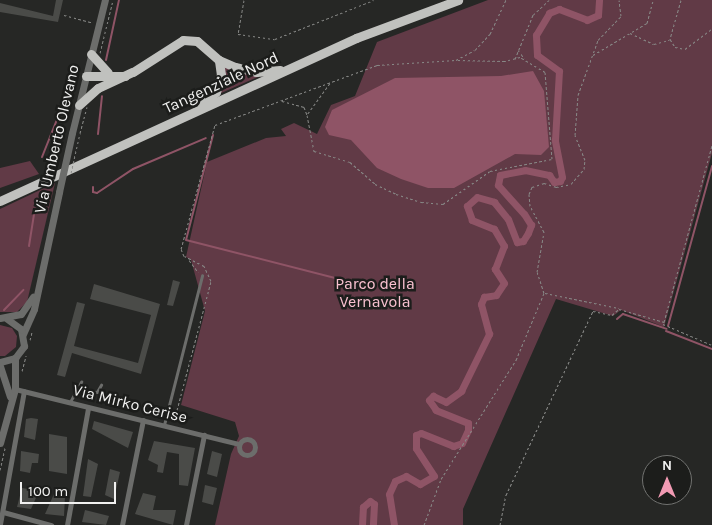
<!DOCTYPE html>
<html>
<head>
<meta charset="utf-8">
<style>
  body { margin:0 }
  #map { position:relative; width:712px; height:525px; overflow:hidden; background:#262725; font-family:Karla,sans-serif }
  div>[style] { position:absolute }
  .green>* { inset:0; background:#613a46 }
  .water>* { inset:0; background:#8f5466 }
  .stream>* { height:2px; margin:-1px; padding:0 1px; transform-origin:1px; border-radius:1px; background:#8f5466 }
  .canal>* { height:7px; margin:-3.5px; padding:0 3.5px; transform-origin:3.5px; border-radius:3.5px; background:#8f5466 }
  .building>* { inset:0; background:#4a4b48 }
  .path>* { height:1px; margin-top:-0.5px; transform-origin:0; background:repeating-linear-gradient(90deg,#888987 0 2.5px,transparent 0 5px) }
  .service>* { height:2.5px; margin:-1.25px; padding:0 1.25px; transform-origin:1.25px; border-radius:1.25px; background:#6c6d6b }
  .minor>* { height:5px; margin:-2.5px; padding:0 2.5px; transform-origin:2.5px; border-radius:2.5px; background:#6c6d6b }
  .minor>.ring { margin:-2.5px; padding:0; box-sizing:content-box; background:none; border:5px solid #6c6d6b; border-radius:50% }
  .tertiary>* { height:7px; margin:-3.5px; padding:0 3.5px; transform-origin:3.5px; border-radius:3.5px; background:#6c6d6b }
  .trunk>* { height:9px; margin:-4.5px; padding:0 4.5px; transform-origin:4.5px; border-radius:4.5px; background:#c0c1be }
  .path-bridge>* { height:1px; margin-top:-0.5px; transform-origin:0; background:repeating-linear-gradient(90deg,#888987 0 2.5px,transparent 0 5px) }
  .tertiary-bridge>* { height:7px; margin:-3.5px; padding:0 3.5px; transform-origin:3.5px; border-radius:3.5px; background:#6c6d6b }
  span { translate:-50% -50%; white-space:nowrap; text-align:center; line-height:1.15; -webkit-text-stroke:5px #1c1d1b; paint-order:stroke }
  .street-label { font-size:16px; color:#f1f1f0 }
  .park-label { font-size:16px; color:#f9c1d0 }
  .north { position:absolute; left:642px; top:455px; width:50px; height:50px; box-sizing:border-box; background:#1c1d1b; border:1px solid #717270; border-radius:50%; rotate:0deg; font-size:14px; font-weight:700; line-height:20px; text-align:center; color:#f1f1f0 }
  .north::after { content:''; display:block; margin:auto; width:18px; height:22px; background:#f19ab3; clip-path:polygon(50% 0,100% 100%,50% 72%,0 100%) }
  .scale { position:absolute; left:20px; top:482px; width:96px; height:22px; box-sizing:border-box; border:2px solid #f1f1f0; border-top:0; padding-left:6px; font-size:15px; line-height:18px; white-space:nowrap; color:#f1f1f0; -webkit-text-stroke:4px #1c1d1b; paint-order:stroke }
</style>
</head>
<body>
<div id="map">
  <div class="green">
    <div style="clip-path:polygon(488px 0,712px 0,712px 153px,664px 327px,621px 310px,613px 316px,556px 299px,463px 509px,463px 525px,215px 525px,231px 454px,239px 436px,235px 422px,181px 405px,205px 311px,191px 260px,186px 257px,207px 162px,266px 138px,286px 136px,281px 129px,294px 123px,317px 134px,331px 105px,355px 96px,377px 42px)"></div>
    <div style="clip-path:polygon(222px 63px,258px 75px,258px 77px,219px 94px,224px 75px)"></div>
    <div style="clip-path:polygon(30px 161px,39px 174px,0 188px,0 168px)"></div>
    <div style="clip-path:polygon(55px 183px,27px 302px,17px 312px,0 312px,0 209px)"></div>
    <div style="clip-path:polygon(0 325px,12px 328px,17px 336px,16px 347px,5px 356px,0 356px)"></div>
  </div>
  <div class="water">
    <div style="clip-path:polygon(533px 71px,544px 91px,549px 147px,541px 155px,515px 154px,454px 188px,428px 188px,401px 179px,377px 168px,351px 140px,329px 135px,325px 127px,332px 110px,395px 78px,501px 76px)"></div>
  </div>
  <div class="stream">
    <div style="left:106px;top:60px;width:61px;rotate:-77.8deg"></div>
    <div style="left:98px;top:134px;width:38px;rotate:-84deg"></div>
    <div style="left:213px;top:135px;width:108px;rotate:104.4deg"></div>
    <div style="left:186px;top:240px;width:182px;rotate:14.3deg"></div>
    <div style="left:42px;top:157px;width:75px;rotate:-68.2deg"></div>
    <div style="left:93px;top:187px;width:5px;rotate:90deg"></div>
    <div style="left:93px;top:192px;width:4px;rotate:14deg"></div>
    <div style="left:97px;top:193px;width:43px;rotate:-33.7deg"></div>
    <div style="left:133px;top:169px;width:79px;rotate:-23deg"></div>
    <div style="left:29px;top:246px;width:36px;rotate:-81deg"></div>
    <div style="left:4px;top:310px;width:28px;rotate:-46deg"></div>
    <div style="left:617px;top:319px;width:8px;rotate:-40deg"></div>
    <div style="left:623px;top:314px;width:46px;rotate:18.8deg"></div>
    <div style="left:668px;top:326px;width:166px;rotate:-74.6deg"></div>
    <div style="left:666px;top:331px;width:49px;rotate:21.4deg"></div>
  </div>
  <div class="canal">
    <div style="left:362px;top:525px;width:18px;rotate:-87deg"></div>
    <div style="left:363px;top:507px;width:9px;rotate:-41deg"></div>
    <div style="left:370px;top:501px;width:5px;rotate:37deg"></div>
    <div style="left:374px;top:504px;width:21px;rotate:93deg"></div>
    <div style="left:394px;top:525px;width:31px;rotate:-99deg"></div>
    <div style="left:389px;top:494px;width:14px;rotate:-65deg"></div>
    <div style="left:395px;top:481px;width:12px;rotate:-24deg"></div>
    <div style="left:406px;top:476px;width:16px;rotate:30deg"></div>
    <div style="left:420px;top:484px;width:16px;rotate:-30deg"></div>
    <div style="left:434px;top:476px;width:33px;rotate:-123deg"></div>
    <div style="left:416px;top:448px;width:13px;rotate:-90deg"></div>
    <div style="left:416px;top:435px;width:5px;rotate:-22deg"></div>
    <div style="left:421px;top:433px;width:35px;rotate:22deg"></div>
    <div style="left:453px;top:446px;width:9px;rotate:-18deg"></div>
    <div style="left:462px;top:443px;width:14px;rotate:-65deg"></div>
    <div style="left:468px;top:430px;width:7px;rotate:-90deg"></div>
    <div style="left:468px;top:423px;width:35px;rotate:-158deg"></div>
    <div style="left:436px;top:410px;width:12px;rotate:-125deg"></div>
    <div style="left:429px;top:400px;width:6px;rotate:-45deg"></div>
    <div style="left:433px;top:396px;width:14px;rotate:25deg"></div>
    <div style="left:446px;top:402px;width:19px;rotate:-36deg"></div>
    <div style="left:461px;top:391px;width:64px;rotate:-63.8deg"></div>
    <div style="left:489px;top:334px;width:31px;rotate:-105deg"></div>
    <div style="left:481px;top:304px;width:8px;rotate:-67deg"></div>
    <div style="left:484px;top:297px;width:12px;rotate:-9deg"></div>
    <div style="left:496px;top:295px;width:14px;rotate:-56deg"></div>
    <div style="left:504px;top:283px;width:17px;rotate:-123deg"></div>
    <div style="left:495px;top:269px;width:25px;rotate:-69deg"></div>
    <div style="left:504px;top:246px;width:20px;rotate:-120deg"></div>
    <div style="left:494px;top:229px;width:24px;rotate:-158deg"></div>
    <div style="left:472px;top:220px;width:15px;rotate:-110deg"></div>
    <div style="left:467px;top:206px;width:13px;rotate:-42deg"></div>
    <div style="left:477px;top:197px;width:18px;rotate:16deg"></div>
    <div style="left:494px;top:202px;width:22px;rotate:51deg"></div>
    <div style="left:508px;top:219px;width:25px;rotate:69deg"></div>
    <div style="left:517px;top:242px;width:6px;rotate:-9deg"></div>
    <div style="left:523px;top:241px;width:9px;rotate:-58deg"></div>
    <div style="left:528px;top:233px;width:9px;rotate:-69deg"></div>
    <div style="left:531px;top:225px;width:13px;rotate:-122deg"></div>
    <div style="left:524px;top:214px;width:39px;rotate:-132deg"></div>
    <div style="left:498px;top:185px;width:10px;rotate:-79deg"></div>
    <div style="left:500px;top:175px;width:25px;rotate:-11deg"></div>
    <div style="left:525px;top:170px;width:25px;rotate:12deg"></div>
    <div style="left:549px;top:175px;width:9px;rotate:54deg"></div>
    <div style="left:554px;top:182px;width:6px;rotate:-9deg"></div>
    <div style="left:560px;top:181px;width:4px;rotate:-63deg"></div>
    <div style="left:562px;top:177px;width:38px;rotate:-101deg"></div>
    <div style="left:555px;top:140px;width:69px;rotate:-86.7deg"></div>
    <div style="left:559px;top:71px;width:27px;rotate:-144deg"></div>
    <div style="left:537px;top:55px;width:20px;rotate:-93deg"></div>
    <div style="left:536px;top:35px;width:26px;rotate:-59deg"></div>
    <div style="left:549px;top:13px;width:11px;rotate:-22deg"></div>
    <div style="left:559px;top:9px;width:30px;rotate:21deg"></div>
    <div style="left:587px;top:20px;width:12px;rotate:-24deg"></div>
    <div style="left:598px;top:15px;width:15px;rotate:-86deg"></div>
  </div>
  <div class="building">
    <div style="clip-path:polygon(56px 0,63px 0,58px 22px,0 12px,0 3px,53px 16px)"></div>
    <div style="clip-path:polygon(173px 280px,180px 282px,173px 306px,167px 305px)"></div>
    <div style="clip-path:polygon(94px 284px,160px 304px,141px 374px,72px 353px,65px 377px,57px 375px,77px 302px,85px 304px,74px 346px,138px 363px,151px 315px,90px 299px)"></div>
    <div style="clip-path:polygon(31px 418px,38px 419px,35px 440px,24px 437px,26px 419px)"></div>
    <div style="clip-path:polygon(94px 421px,133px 432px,128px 448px,92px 429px)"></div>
    <div style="clip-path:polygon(49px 434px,67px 437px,67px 474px,49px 471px)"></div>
    <div style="clip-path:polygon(154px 441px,195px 448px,188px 486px,179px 485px,179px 454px,167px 452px,163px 473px,157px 472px,158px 465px,148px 460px)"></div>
    <div style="clip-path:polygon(21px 451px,39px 454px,38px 463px,32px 463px,30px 473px,20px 471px)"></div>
    <div style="clip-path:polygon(212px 451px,222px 454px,217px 477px,207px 474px)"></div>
    <div style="clip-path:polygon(88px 459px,98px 464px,91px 497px,83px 496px)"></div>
    <div style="clip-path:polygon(110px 469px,120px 472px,114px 499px,105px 495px)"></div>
    <div style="clip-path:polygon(205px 485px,217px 488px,213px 505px,202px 502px)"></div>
    <div style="clip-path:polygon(22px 488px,39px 491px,31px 509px,17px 507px)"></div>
    <div style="clip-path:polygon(143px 493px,156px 496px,153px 510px,176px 510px,173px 525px,135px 514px)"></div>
    <div style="clip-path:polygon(54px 494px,65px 496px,64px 516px,45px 514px)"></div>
    <div style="clip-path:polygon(85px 510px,109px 516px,106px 525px,82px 522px)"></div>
  </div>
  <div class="path">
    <div style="left:244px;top:0;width:35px;rotate:100deg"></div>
    <div style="left:238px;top:34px;width:37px;rotate:8deg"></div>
    <div style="left:275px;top:39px;width:106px;rotate:-21.5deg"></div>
    <div style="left:681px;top:0;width:41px;rotate:105.8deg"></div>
    <div style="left:670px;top:39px;width:9px;rotate:58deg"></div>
    <div style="left:675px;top:47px;width:10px;rotate:11deg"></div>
    <div style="left:685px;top:49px;width:34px;rotate:-37deg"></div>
    <div style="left:64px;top:15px;width:30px;rotate:15deg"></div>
    <div style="left:630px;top:33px;width:26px;rotate:25deg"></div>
    <div style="left:654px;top:44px;width:16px;rotate:-15deg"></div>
    <div style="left:518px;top:50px;width:10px;rotate:53deg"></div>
    <div style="left:100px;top:53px;width:55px;rotate:-76.2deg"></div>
    <div style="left:593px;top:55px;width:63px;rotate:-30.7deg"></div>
    <div style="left:647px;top:23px;width:24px;rotate:-75deg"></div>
    <div style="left:515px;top:59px;width:48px;rotate:-67.8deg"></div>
    <div style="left:533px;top:15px;width:22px;rotate:-43deg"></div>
    <div style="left:330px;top:83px;width:39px;rotate:126deg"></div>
    <div style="left:307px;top:115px;width:37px;rotate:79deg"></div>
    <div style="left:314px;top:151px;width:38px;rotate:17deg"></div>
    <div style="left:350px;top:162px;width:33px;rotate:41deg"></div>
    <div style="left:375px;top:184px;width:23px;rotate:25deg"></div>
    <div style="left:396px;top:194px;width:26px;rotate:18deg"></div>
    <div style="left:421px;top:202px;width:22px;rotate:5deg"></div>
    <div style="left:443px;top:204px;width:57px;rotate:-35.1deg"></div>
    <div style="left:490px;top:171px;width:63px;rotate:-11deg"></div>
    <div style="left:552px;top:159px;width:87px;rotate:-94.6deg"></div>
    <div style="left:545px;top:72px;width:29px;rotate:-149deg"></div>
    <div style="left:520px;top:57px;width:16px;rotate:165deg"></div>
    <div style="left:505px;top:61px;width:48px;rotate:-178.8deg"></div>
    <div style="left:282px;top:101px;width:23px;rotate:15deg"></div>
    <div style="left:304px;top:107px;width:9px;rotate:69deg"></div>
    <div style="left:80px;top:133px;width:27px;rotate:-75deg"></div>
    <div style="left:189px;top:260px;width:15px;rotate:53deg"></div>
    <div style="left:545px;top:293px;width:75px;rotate:11.6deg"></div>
    <div style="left:663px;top:324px;width:53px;rotate:23.2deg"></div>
    <div style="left:30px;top:340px;width:8px;rotate:-76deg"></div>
    <div style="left:22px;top:371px;width:16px;rotate:-75deg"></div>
    <div style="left:173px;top:413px;width:5px;rotate:-37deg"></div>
    <div style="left:177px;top:410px;width:133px;rotate:-75.2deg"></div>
    <div style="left:211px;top:281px;width:17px;rotate:-115deg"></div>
    <div style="left:204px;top:266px;width:22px;rotate:-153deg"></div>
    <div style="left:184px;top:256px;width:8px;rotate:-113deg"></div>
    <div style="left:181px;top:249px;width:129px;rotate:-74.7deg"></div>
    <div style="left:215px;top:125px;width:173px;rotate:-20.3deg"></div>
    <div style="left:377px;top:65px;width:79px;rotate:-3.6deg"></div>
    <div style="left:456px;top:60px;width:21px;rotate:-28deg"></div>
    <div style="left:475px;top:50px;width:22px;rotate:-47deg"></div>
    <div style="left:490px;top:34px;width:38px;rotate:-65deg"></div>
    <div style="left:0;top:470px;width:23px;rotate:-77deg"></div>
    <div style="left:424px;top:525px;width:49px;rotate:-69.7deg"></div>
    <div style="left:441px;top:479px;width:141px;rotate:-57.8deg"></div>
    <div style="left:516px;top:360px;width:73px;rotate:-67.3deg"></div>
    <div style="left:544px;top:293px;width:22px;rotate:-108deg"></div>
    <div style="left:537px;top:272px;width:41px;rotate:-80.1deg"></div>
    <div style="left:544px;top:232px;width:30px;rotate:-118deg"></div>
    <div style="left:530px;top:206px;width:12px;rotate:-95deg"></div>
    <div style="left:529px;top:194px;width:8px;rotate:-67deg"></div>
    <div style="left:532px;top:187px;width:13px;rotate:-18deg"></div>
    <div style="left:544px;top:183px;width:13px;rotate:18deg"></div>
    <div style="left:556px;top:187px;width:15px;rotate:-11deg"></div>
    <div style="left:571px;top:184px;width:20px;rotate:-49deg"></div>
    <div style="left:584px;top:169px;width:9px;rotate:-84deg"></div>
    <div style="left:585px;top:160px;width:27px;rotate:-112deg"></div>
    <div style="left:575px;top:135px;width:40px;rotate:-85.7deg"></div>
    <div style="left:578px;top:95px;width:59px;rotate:-70deg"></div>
    <div style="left:598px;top:40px;width:33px;rotate:-46deg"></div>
    <div style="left:621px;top:16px;width:16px;rotate:-97deg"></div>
    <div style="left:500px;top:525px;width:31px;rotate:-79deg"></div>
    <div style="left:506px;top:495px;width:204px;rotate:-64.7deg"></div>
    <div style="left:593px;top:311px;width:19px;rotate:12deg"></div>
    <div style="left:612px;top:315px;width:9px;rotate:-41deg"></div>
    <div style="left:619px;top:309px;width:47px;rotate:16.1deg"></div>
    <div style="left:664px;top:322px;width:183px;rotate:-74.8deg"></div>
  </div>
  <div class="service">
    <div style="left:77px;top:391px;width:20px;rotate:3deg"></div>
    <div style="left:97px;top:392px;width:8px;rotate:-60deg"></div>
    <div style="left:70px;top:402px;width:23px;rotate:-61deg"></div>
    <div style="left:164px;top:425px;width:154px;rotate:-75.7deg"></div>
  </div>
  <div class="minor">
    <div style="left:15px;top:389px;width:231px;rotate:13.8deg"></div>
    <div class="ring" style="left:239px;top:439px;width:11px;height:11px"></div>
    <div style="left:3px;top:512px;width:50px;rotate:15.2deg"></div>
    <div style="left:0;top:524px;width:135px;rotate:-79.8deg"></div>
    <div style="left:67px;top:525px;width:119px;rotate:-79.8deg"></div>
    <div style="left:122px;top:525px;width:107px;rotate:-78.7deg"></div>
    <div style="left:186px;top:525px;width:92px;rotate:-78.7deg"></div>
  </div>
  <div class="tertiary">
    <div style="left:72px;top:133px;width:137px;rotate:-76.1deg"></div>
    <div style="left:0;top:318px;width:21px;rotate:-11deg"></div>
    <div style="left:21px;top:314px;width:21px;rotate:-55deg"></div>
    <div style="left:23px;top:334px;width:27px;rotate:-66deg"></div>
    <div style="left:34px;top:309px;width:120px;rotate:-77.9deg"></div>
    <div style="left:0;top:362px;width:16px;rotate:-15deg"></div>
    <div style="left:15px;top:358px;width:15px;rotate:-53deg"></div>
    <div style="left:24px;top:346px;width:17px;rotate:-100deg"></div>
    <div style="left:21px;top:329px;width:17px;rotate:-144deg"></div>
    <div style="left:0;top:366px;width:32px;rotate:72deg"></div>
    <div style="left:0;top:443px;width:56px;rotate:-74.5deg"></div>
    <div style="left:15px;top:389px;width:31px;rotate:-90deg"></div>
  </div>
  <div class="trunk">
    <div style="left:91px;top:54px;width:25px;rotate:48deg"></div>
    <div style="left:86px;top:76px;width:39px"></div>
    <div style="left:79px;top:105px;width:25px;rotate:-42deg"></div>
    <div style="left:98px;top:88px;width:38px;rotate:-25deg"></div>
    <div style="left:133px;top:72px;width:59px;rotate:-32.6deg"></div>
    <div style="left:183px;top:40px;width:14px;rotate:4deg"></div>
    <div style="left:197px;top:41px;width:29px;rotate:41deg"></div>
    <div style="left:219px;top:60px;width:17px;rotate:24deg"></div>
    <div style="left:235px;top:67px;width:22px;rotate:13deg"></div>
    <div style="left:256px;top:72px;width:24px;rotate:-5deg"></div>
    <div style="left:202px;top:105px;width:19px;rotate:-43deg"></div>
    <div style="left:216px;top:92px;width:18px;rotate:-74deg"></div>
    <div style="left:221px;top:75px;width:15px;rotate:-98deg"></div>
    <div style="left:0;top:201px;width:392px;rotate:-24.6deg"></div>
    <div style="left:356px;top:38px;width:109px;rotate:-20.4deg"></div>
  </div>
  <div class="path-bridge">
    <div style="left:71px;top:173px;width:41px;rotate:-77.3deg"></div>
  </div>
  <div class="tertiary-bridge">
    <div style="left:59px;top:192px;width:60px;rotate:-77.6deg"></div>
  </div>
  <div class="street-label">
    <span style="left:221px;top:83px;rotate:-25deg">Tangenziale Nord</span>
    <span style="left:57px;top:139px;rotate:-77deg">Via Umberto Olevano</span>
    <span style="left:130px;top:404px;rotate:14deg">Via Mirko Cerise</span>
  </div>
  <div class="park-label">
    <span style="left:375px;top:293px">Parco della<br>Vernavola</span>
  </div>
  <div class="north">N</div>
  <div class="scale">100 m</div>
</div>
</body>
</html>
